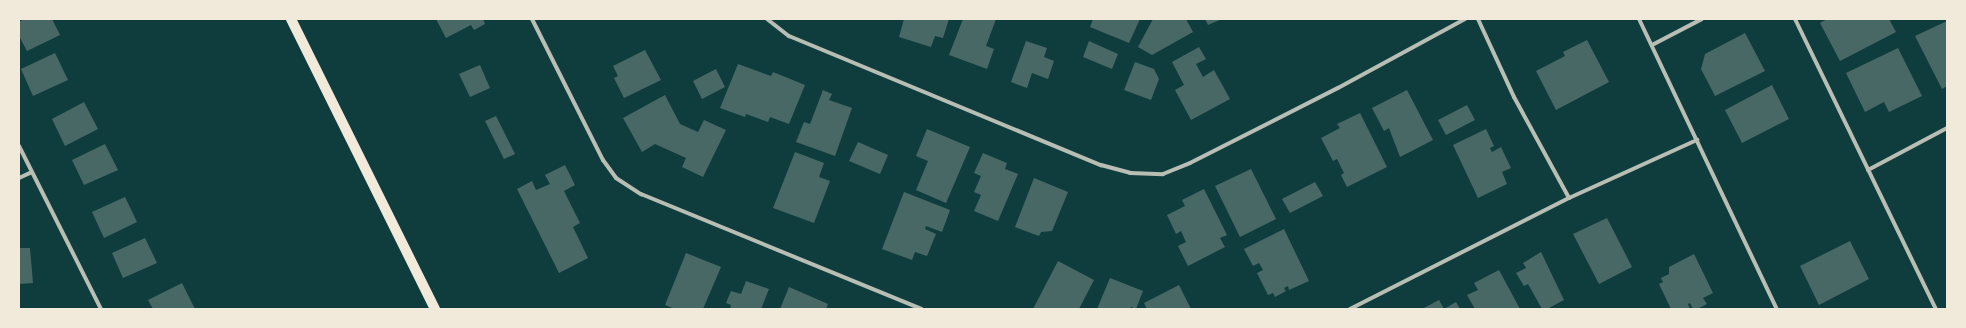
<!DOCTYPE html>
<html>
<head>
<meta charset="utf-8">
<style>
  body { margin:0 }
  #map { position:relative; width:1966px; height:328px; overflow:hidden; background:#0f3d3e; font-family:"Source Serif 4",serif }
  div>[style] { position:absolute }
  .building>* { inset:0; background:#486865 }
  .minor>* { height:4px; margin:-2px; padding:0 2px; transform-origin:2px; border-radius:2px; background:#b8beb3 }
  .primary>* { height:10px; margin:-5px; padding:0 5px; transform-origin:5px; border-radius:5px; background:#f1e9da }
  span { translate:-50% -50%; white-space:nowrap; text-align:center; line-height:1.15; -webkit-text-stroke:3.5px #f1e9da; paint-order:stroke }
  .frame { position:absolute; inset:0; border:20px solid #f1e9da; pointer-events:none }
</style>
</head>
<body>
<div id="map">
  <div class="building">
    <div style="clip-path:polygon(24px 19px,52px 19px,60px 35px,27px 51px,19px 36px,19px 22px)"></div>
    <div style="clip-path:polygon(436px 19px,483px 19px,485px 24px,474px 30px,471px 25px,446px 38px)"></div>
    <div style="clip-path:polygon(904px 19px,949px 19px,943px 38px,935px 36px,931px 47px,899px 37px)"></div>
    <div style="clip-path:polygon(963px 19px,996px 19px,986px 46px,994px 49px,987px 69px,949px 55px)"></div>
    <div style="clip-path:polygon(1093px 19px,1140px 19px,1129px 43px,1090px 27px)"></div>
    <div style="clip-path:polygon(1153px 19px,1186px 19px,1193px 32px,1152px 55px,1138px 47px)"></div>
    <div style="clip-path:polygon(1205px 19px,1222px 19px,1208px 25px)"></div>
    <div style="clip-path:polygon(1827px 19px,1889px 19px,1896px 32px,1840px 61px,1820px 23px)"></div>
    <div style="clip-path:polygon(1947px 21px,1947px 86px,1942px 89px,1915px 36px)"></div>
    <div style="clip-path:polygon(1745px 33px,1765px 71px,1715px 96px,1701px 69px,1705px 54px)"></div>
    <div style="clip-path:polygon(1587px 40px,1609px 82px,1556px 110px,1536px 71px,1565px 56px,1563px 52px)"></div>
    <div style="clip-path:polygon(1026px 41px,1047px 48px,1044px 57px,1054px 61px,1048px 79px,1032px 73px,1027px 88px,1011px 82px)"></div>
    <div style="clip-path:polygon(1089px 41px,1118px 54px,1112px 69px,1083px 57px)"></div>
    <div style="clip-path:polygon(1199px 47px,1206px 59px,1196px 64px,1203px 77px,1214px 70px,1230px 99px,1191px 120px,1175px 90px,1184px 85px,1172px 62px)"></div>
    <div style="clip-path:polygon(1898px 48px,1922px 96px,1889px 112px,1884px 102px,1865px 112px,1846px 73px)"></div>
    <div style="clip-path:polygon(645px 50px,661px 80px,624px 98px,614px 78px,618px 76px,613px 66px)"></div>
    <div style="clip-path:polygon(55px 53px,68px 80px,33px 96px,21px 69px)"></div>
    <div style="clip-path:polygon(1135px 62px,1154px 69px,1159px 79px,1151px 100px,1124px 90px)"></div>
    <div style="clip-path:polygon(738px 64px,771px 76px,773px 72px,805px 85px,789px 124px,770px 117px,768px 122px,746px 114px,745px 117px,720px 108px)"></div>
    <div style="clip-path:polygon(480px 65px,490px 88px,470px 97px,459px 74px)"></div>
    <div style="clip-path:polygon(716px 69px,725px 87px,702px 99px,693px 81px)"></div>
    <div style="clip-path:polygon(1772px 85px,1789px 119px,1742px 143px,1725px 110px)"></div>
    <div style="clip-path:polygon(823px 90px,832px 94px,829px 100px,852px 108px,835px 156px,796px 142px,804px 122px,810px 124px)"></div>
    <div style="clip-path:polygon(1407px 90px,1433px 140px,1400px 157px,1389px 128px,1384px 131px,1372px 108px)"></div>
    <div style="clip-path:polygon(665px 95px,680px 124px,698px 132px,704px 120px,726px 130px,703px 177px,682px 167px,686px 158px,655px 144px,642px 152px,623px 118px)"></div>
    <div style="clip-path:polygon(84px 102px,98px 129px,65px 146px,52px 119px)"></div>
    <div style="clip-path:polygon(1467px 105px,1475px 120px,1446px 135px,1438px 120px)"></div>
    <div style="clip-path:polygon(1360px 113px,1387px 167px,1347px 187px,1341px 175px,1344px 173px,1337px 159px,1333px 161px,1321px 138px,1340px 128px,1337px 124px)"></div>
    <div style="clip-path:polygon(496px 116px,515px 154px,504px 159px,485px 121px)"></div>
    <div style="clip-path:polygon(927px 129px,970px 147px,946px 203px,916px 190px,928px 161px,916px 156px)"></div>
    <div style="clip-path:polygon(1486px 129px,1494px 146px,1490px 148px,1492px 152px,1501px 147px,1511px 168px,1502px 172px,1507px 184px,1478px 198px,1453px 145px)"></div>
    <div style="clip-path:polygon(858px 142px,888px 155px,880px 174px,849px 161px)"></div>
    <div style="clip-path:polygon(105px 144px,118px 170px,84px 185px,72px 160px)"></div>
    <div style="clip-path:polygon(795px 152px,824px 163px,819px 177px,830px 181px,814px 223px,773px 208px)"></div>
    <div style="clip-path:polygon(983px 153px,1007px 163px,1005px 169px,1018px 174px,998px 221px,974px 211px,981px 195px,974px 192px,981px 176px,974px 173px)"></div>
    <div style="clip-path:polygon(565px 165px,575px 185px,564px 191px,580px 223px,573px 227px,588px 258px,559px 273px,517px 189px,532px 181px,536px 190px,550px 184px,545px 175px)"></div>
    <div style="clip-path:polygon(1251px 169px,1276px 219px,1240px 237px,1215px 186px)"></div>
    <div style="clip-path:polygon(1034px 178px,1068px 192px,1052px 231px,1041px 232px,1039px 236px,1015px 227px)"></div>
    <div style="clip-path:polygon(1315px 182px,1323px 196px,1290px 213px,1282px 199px)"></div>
    <div style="clip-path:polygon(1204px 189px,1227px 235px,1220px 238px,1225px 247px,1188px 266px,1178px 246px,1186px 242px,1181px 231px,1176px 234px,1167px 215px,1185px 206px,1182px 200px)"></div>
    <div style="clip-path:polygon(904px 192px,950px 210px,942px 232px,926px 226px,925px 229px,936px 234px,927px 256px,915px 252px,912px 260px,882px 249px)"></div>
    <div style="clip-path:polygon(125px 197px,137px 222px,104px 238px,92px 212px)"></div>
    <div style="clip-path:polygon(1607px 218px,1632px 267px,1599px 284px,1573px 234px)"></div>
    <div style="clip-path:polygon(1284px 229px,1309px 281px,1289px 290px,1288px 286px,1284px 288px,1286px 291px,1275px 297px,1273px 293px,1268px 295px,1257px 273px,1263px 270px,1259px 263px,1253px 266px,1244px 249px)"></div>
    <div style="clip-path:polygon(145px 238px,157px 263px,123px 278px,112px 253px)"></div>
    <div style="clip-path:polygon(1850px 241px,1869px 279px,1819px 305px,1800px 266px)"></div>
    <div style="clip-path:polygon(19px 248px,30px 248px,33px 283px,19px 284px)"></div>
    <div style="clip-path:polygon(1541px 252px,1564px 300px,1547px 309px,1542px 309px,1528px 284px,1524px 286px,1516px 273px,1526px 268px,1523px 263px)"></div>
    <div style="clip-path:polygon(686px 253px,721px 267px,703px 309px,675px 309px,665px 305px)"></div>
    <div style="clip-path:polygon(1694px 254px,1713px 293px,1703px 298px,1707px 304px,1697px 309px,1693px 309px,1690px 303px,1688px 304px,1690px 309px,1671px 309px,1659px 284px,1663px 282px,1661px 278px,1669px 274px,1669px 267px)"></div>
    <div style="clip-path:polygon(1058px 261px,1094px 280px,1079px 309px,1033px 309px)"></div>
    <div style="clip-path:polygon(1499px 270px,1520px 309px,1475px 309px,1467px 295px,1478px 290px,1474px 283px)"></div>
    <div style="clip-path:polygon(1110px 278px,1143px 291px,1136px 309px,1131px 307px,1130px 309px,1097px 309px)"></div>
    <div style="clip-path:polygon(746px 281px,769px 289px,761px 309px,730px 309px,731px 305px,726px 303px,731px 291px,741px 294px)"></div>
    <div style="clip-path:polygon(182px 283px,195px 309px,153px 309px,148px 300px)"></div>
    <div style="clip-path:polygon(1179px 285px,1191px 309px,1147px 309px,1144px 303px)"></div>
    <div style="clip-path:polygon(789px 287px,828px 304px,826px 309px,780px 309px)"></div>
    <div style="clip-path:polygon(1439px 300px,1444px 309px,1456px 302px,1460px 309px,1422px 309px)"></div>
  </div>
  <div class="minor">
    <div style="left:532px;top:19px;width:158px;rotate:63.3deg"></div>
    <div style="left:603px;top:160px;width:22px;rotate:54deg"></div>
    <div style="left:616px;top:178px;width:30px;rotate:33deg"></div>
    <div style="left:641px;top:194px;width:303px;rotate:22.3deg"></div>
    <div style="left:767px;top:19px;width:28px;rotate:38deg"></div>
    <div style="left:789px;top:36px;width:338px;rotate:22.5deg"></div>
    <div style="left:1101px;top:165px;width:30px;rotate:15deg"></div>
    <div style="left:1130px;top:173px;width:33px;rotate:2deg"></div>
    <div style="left:1163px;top:174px;width:29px;rotate:-22deg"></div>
    <div style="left:1190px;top:163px;width:166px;rotate:-26.9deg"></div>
    <div style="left:1338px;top:88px;width:145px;rotate:-28.5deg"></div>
    <div style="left:1478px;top:19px;width:86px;rotate:65.2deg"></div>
    <div style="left:1514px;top:97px;width:115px;rotate:61.4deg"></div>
    <div style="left:1639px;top:19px;width:321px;rotate:64.6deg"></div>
    <div style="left:1795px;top:19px;width:322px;rotate:64.1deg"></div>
    <div style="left:1652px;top:45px;width:56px;rotate:-27.5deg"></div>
    <div style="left:19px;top:146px;width:182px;rotate:63.3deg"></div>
    <div style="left:1868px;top:170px;width:89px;rotate:-28deg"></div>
    <div style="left:19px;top:178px;width:14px;rotate:-25deg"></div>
    <div style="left:1350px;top:309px;width:246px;rotate:-26.9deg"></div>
    <div style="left:1569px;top:198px;width:141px;rotate:-24.4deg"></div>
  </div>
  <div class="primary">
    <div style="left:291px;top:19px;width:324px;rotate:63.6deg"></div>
  </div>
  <div class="frame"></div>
</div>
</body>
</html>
